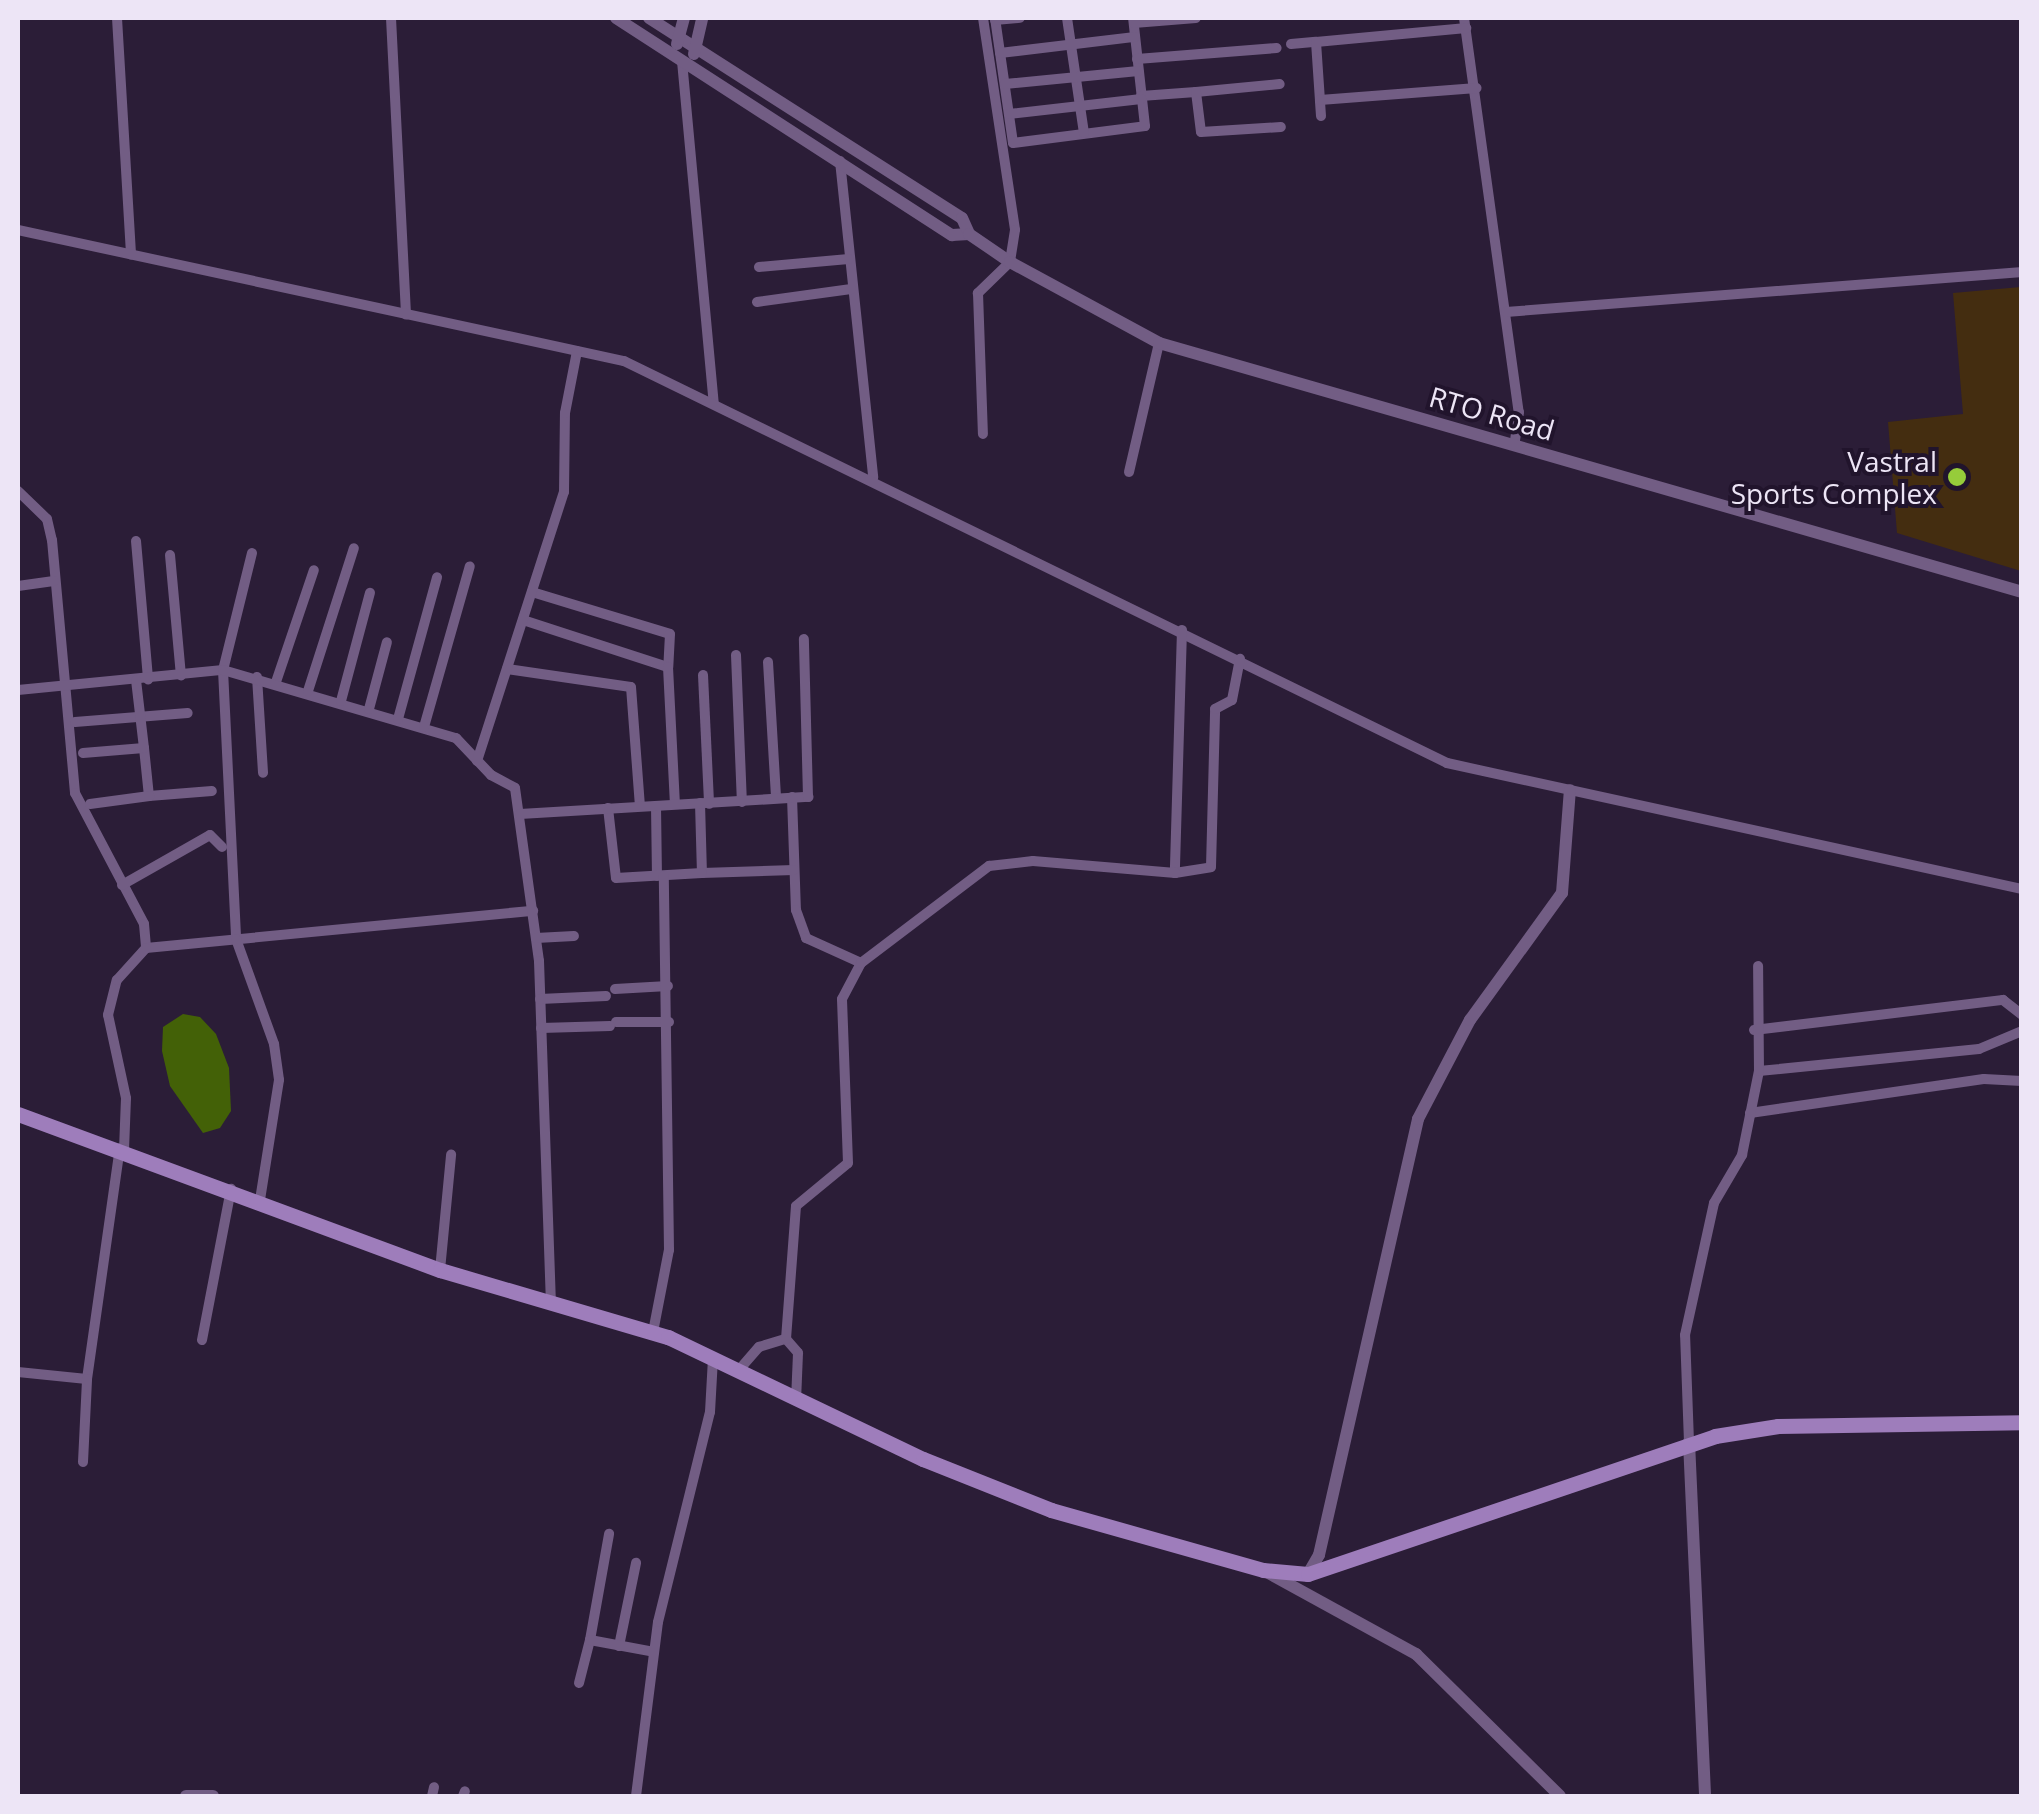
<!DOCTYPE html>
<html>
<head>
<meta charset="utf-8">
<style>
  body { margin:0 }
  #map { position:relative; width:2039px; height:1814px; overflow:hidden; background:#2b1d37; font-family:"Open Sans",sans-serif }
  div>[style] { position:absolute }
  .green>* { inset:0; background:#442d10 }
  .water>* { inset:0; background:#436107 }
  .minor>* { height:10px; margin:-5px; padding:0 5px; transform-origin:5px; border-radius:5px; background:#725d84 }
  .tertiary>* { height:12px; margin:-6px; padding:0 6px; transform-origin:6px; border-radius:6px; background:#725d84 }
  .secondary>* { height:15px; margin:-7.5px; padding:0 7.5px; transform-origin:7.5px; border-radius:7.5px; background:#9e7dbb }
  .dots>* { width:28px; height:28px; translate:-50% -50%; box-sizing:border-box; border:5px solid #21142c; border-radius:50% }
  span { translate:-50% -50%; white-space:nowrap; text-align:center; line-height:1.15; -webkit-text-stroke:8px #21142c; paint-order:stroke }
  .street-label { font-size:28px; color:#ede5f6 }
  .poi-label { font-size:28px; color:#ede5f6 }
  .right { translate:-100% -50%; text-align:right }
  .frame { position:absolute; inset:0; border:20px solid #ede5f6; pointer-events:none }
</style>
</head>
<body>
<div id="map">
  <div class="green">
    <div style="clip-path:polygon(2021px 287px,2022px 287px,2021px 571px,1897px 533px,1888px 422px,1963px 414px,1953px 293px)"></div>
  </div>
  <div class="water">
    <div style="clip-path:polygon(183px 1014px,200px 1017px,216px 1034px,229px 1068px,231px 1111px,220px 1128px,203px 1133px,170px 1086px,162px 1051px,163px 1027px)"></div>
  </div>
  <div class="minor">
    <div style="left:117px;top:18px;width:237px;rotate:86.6deg"></div>
    <div style="left:391px;top:18px;width:297px;rotate:87.1deg"></div>
    <div style="left:983px;top:18px;width:214px;rotate:81.4deg"></div>
    <div style="left:1015px;top:230px;width:32px;rotate:99deg"></div>
    <div style="left:1010px;top:262px;width:45px;rotate:135.9deg"></div>
    <div style="left:978px;top:293px;width:141px;rotate:88deg"></div>
    <div style="left:995px;top:18px;width:126px;rotate:81.8deg"></div>
    <div style="left:1013px;top:143px;width:133px;rotate:-7.3deg"></div>
    <div style="left:1145px;top:126px;width:109px;rotate:-96.3deg"></div>
    <div style="left:1067px;top:18px;width:116px;rotate:81.6deg"></div>
    <div style="left:1464px;top:18px;width:398px;rotate:82.1deg"></div>
    <div style="left:1519px;top:412px;width:34px;rotate:98deg"></div>
    <div style="left:995px;top:20px;width:25px;rotate:-5deg"></div>
    <div style="left:1134px;top:23px;width:62px;rotate:-4.6deg"></div>
    <div style="left:1316px;top:42px;width:151px;rotate:-5.3deg"></div>
    <div style="left:1291px;top:44px;width:25px;rotate:-5deg"></div>
    <div style="left:1316px;top:42px;width:58px;rotate:86.1deg"></div>
    <div style="left:1000px;top:53px;width:136px;rotate:-6.8deg"></div>
    <div style="left:1137px;top:59px;width:140px;rotate:-4.5deg"></div>
    <div style="left:682px;top:61px;width:343px;rotate:84.7deg"></div>
    <div style="left:1005px;top:84px;width:134px;rotate:-5.6deg"></div>
    <div style="left:1196px;top:92px;width:84px;rotate:-5.4deg"></div>
    <div style="left:1141px;top:96px;width:55px;rotate:-4.2deg"></div>
    <div style="left:1196px;top:92px;width:40px;rotate:82.9deg"></div>
    <div style="left:1201px;top:132px;width:80px;rotate:-3.6deg"></div>
    <div style="left:1009px;top:114px;width:133px;rotate:-6.5deg"></div>
    <div style="left:1321px;top:116px;width:16px;rotate:-94deg"></div>
    <div style="left:1320px;top:100px;width:157px;rotate:-4.4deg"></div>
    <div style="left:840px;top:161px;width:318px;rotate:84deg"></div>
    <div style="left:18px;top:230px;width:620px;rotate:12.2deg"></div>
    <div style="left:624px;top:361px;width:916px;rotate:26.03deg"></div>
    <div style="left:1447px;top:763px;width:589px;rotate:12.36deg"></div>
    <div style="left:759px;top:267px;width:90px;rotate:-5.1deg"></div>
    <div style="left:757px;top:302px;width:95px;rotate:-7.9deg"></div>
    <div style="left:1506px;top:312px;width:518px;rotate:-4.43deg"></div>
    <div style="left:1129px;top:472px;width:132px;rotate:-76.9deg"></div>
    <div style="left:18px;top:491px;width:40px;rotate:44deg"></div>
    <div style="left:47px;top:519px;width:22px;rotate:77deg"></div>
    <div style="left:52px;top:540px;width:254px;rotate:84.8deg"></div>
    <div style="left:75px;top:793px;width:148px;rotate:62.2deg"></div>
    <div style="left:144px;top:924px;width:24px;rotate:85deg"></div>
    <div style="left:146px;top:948px;width:389px;rotate:-5.5deg"></div>
    <div style="left:136px;top:541px;width:139px;rotate:85deg"></div>
    <div style="left:252px;top:553px;width:121px;rotate:103.9deg"></div>
    <div style="left:223px;top:670px;width:269px;rotate:87.2deg"></div>
    <div style="left:236px;top:939px;width:112px;rotate:70.1deg"></div>
    <div style="left:274px;top:1044px;width:36px;rotate:82deg"></div>
    <div style="left:279px;top:1080px;width:121px;rotate:99deg"></div>
    <div style="left:170px;top:555px;width:121px;rotate:84.8deg"></div>
    <div style="left:18px;top:586px;width:36px;rotate:-8deg"></div>
    <div style="left:532px;top:592px;width:144px;rotate:16.9deg"></div>
    <div style="left:670px;top:634px;width:33px;rotate:93deg"></div>
    <div style="left:523px;top:620px;width:152px;rotate:18deg"></div>
    <div style="left:668px;top:667px;width:137px;rotate:87.1deg"></div>
    <div style="left:1182px;top:630px;width:243px;rotate:91.7deg"></div>
    <div style="left:1175px;top:873px;width:36px;rotate:-9deg"></div>
    <div style="left:1211px;top:867px;width:158px;rotate:-88.5deg"></div>
    <div style="left:1215px;top:709px;width:19px;rotate:-28deg"></div>
    <div style="left:1232px;top:700px;width:42px;rotate:-79deg"></div>
    <div style="left:736px;top:655px;width:147px;rotate:87.7deg"></div>
    <div style="left:768px;top:662px;width:135px;rotate:86.6deg"></div>
    <div style="left:507px;top:669px;width:125px;rotate:8.3deg"></div>
    <div style="left:631px;top:687px;width:119px;rotate:85.7deg"></div>
    <div style="left:703px;top:675px;width:129px;rotate:87.3deg"></div>
    <div style="left:257px;top:677px;width:96px;rotate:86.4deg"></div>
    <div style="left:276px;top:682px;width:118px;rotate:-71.3deg"></div>
    <div style="left:18px;top:690px;width:206px;rotate:-5.6deg"></div>
    <div style="left:223px;top:670px;width:243px;rotate:16.3deg"></div>
    <div style="left:456px;top:738px;width:51px;rotate:46.6deg"></div>
    <div style="left:491px;top:775px;width:27px;rotate:28deg"></div>
    <div style="left:515px;top:788px;width:175px;rotate:82.1deg"></div>
    <div style="left:539px;top:961px;width:340px;rotate:88deg"></div>
    <div style="left:308px;top:691px;width:150px;rotate:-72.2deg"></div>
    <div style="left:341px;top:701px;width:112px;rotate:-75deg"></div>
    <div style="left:369px;top:709px;width:69px;rotate:-75deg"></div>
    <div style="left:398px;top:719px;width:147px;rotate:-74.6deg"></div>
    <div style="left:75px;top:722px;width:113px;rotate:-4.6deg"></div>
    <div style="left:424px;top:727px;width:167px;rotate:-74.1deg"></div>
    <div style="left:144px;top:748px;width:48px;rotate:84.1deg"></div>
    <div style="left:149px;top:796px;width:63px;rotate:-4.5deg"></div>
    <div style="left:83px;top:753px;width:61px;rotate:-4.7deg"></div>
    <div style="left:144px;top:748px;width:68px;rotate:-96.7deg"></div>
    <div style="left:477px;top:761px;width:283px;rotate:-72.1deg"></div>
    <div style="left:564px;top:492px;width:79px;rotate:-89.3deg"></div>
    <div style="left:565px;top:413px;width:63px;rotate:-79deg"></div>
    <div style="left:792px;top:797px;width:113px;rotate:88deg"></div>
    <div style="left:796px;top:910px;width:30px;rotate:70deg"></div>
    <div style="left:806px;top:938px;width:60px;rotate:24.4deg"></div>
    <div style="left:700px;top:803px;width:70px;rotate:88.4deg"></div>
    <div style="left:702px;top:873px;width:92px;rotate:-1.9deg"></div>
    <div style="left:90px;top:804px;width:60px;rotate:-7.7deg"></div>
    <div style="left:656px;top:806px;width:70px;rotate:89.2deg"></div>
    <div style="left:608px;top:808px;width:70px;rotate:83.5deg"></div>
    <div style="left:616px;top:878px;width:86px;rotate:-3.3deg"></div>
    <div style="left:520px;top:814px;width:289px;rotate:-3.4deg"></div>
    <div style="left:808px;top:797px;width:158px;rotate:-91.5deg"></div>
    <div style="left:122px;top:885px;width:101px;rotate:-29.6deg"></div>
    <div style="left:210px;top:835px;width:17px;rotate:45deg"></div>
    <div style="left:536px;top:938px;width:38px;rotate:-3deg"></div>
    <div style="left:615px;top:989px;width:53px;rotate:-3.2deg"></div>
    <div style="left:540px;top:999px;width:66px;rotate:-2.6deg"></div>
    <div style="left:616px;top:1022px;width:53px"></div>
    <div style="left:541px;top:1028px;width:69px;rotate:-1.7deg"></div>
    <div style="left:1754px;top:1030px;width:251px;rotate:-6.9deg"></div>
    <div style="left:2003px;top:1000px;width:24px;rotate:38deg"></div>
    <div style="left:1759px;top:1071px;width:221px;rotate:-5.7deg"></div>
    <div style="left:1979px;top:1049px;width:47px;rotate:-22.7deg"></div>
    <div style="left:1750px;top:1113px;width:236px;rotate:-8.3deg"></div>
    <div style="left:1984px;top:1079px;width:38px;rotate:3deg"></div>
    <div style="left:124px;top:1150px;width:52px;rotate:-87.8deg"></div>
    <div style="left:126px;top:1098px;width:85px;rotate:-102.2deg"></div>
    <div style="left:108px;top:1015px;width:36px;rotate:-76deg"></div>
    <div style="left:117px;top:980px;width:43px;rotate:-47.8deg"></div>
    <div style="left:440px;top:1270px;width:116px;rotate:-84.5deg"></div>
    <div style="left:653px;top:1332px;width:84px;rotate:-79deg"></div>
    <div style="left:669px;top:1250px;width:374px;rotate:-90.8deg"></div>
    <div style="left:786px;top:1339px;width:18px;rotate:49deg"></div>
    <div style="left:798px;top:1353px;width:47px;rotate:92.4deg"></div>
    <div style="left:202px;top:1340px;width:154px;rotate:-79.1deg"></div>
    <div style="left:738px;top:1371px;width:32px;rotate:-49deg"></div>
    <div style="left:759px;top:1347px;width:28px;rotate:-17deg"></div>
    <div style="left:786px;top:1339px;width:133px;rotate:-85.7deg"></div>
    <div style="left:796px;top:1206px;width:67px;rotate:-39.6deg"></div>
    <div style="left:848px;top:1163px;width:164px;rotate:-92.1deg"></div>
    <div style="left:842px;top:999px;width:41px;rotate:-62.2deg"></div>
    <div style="left:861px;top:963px;width:161px;rotate:-37.2deg"></div>
    <div style="left:989px;top:866px;width:44px;rotate:-6.5deg"></div>
    <div style="left:1033px;top:861px;width:143px;rotate:4.8deg"></div>
    <div style="left:18px;top:1372px;width:69px;rotate:5.8deg"></div>
    <div style="left:87px;top:1379px;width:233px;rotate:-81.9deg"></div>
    <div style="left:1689px;top:1442px;width:107px;rotate:-92.1deg"></div>
    <div style="left:1685px;top:1335px;width:135px;rotate:-77.6deg"></div>
    <div style="left:1714px;top:1203px;width:56px;rotate:-59.7deg"></div>
    <div style="left:1742px;top:1155px;width:86px;rotate:-78.6deg"></div>
    <div style="left:1759px;top:1071px;width:105px;rotate:-90.5deg"></div>
    <div style="left:83px;top:1462px;width:83px;rotate:-87.2deg"></div>
    <div style="left:590px;top:1640px;width:108px;rotate:-79.8deg"></div>
    <div style="left:619px;top:1646px;width:85px;rotate:-78.4deg"></div>
    <div style="left:579px;top:1683px;width:44px;rotate:-75.7deg"></div>
    <div style="left:590px;top:1640px;width:65px;rotate:10.6deg"></div>
    <div style="left:432px;top:1796px;width:9px;rotate:-77deg"></div>
    <div style="left:463px;top:1796px;width:5px;rotate:-68deg"></div>
    <div style="left:636px;top:1796px;width:175px;rotate:-82.8deg"></div>
    <div style="left:658px;top:1622px;width:216px;rotate:-76.1deg"></div>
    <div style="left:710px;top:1412px;width:54px;rotate:-86.8deg"></div>
  </div>
  <div class="tertiary">
    <div style="left:616px;top:18px;width:400px;rotate:32.9deg"></div>
    <div style="left:952px;top:235px;width:17px;rotate:-3deg"></div>
    <div style="left:649px;top:18px;width:371px;rotate:32.6deg"></div>
    <div style="left:962px;top:218px;width:17px;rotate:66deg"></div>
    <div style="left:969px;top:234px;width:50px;rotate:34.3deg"></div>
    <div style="left:1010px;top:262px;width:170px;rotate:28.5deg"></div>
    <div style="left:1159px;top:343px;width:898px;rotate:16.09deg"></div>
    <div style="left:677px;top:44px;width:27px;rotate:-75deg"></div>
    <div style="left:694px;top:54px;width:37px;rotate:-77deg"></div>
    <div style="left:1689px;top:1442px;width:354px;rotate:87.4deg"></div>
    <div style="left:1263px;top:1570px;width:175px;rotate:28.8deg"></div>
    <div style="left:1416px;top:1654px;width:202px;rotate:44.6deg"></div>
    <div style="left:1308px;top:1574px;width:22px;rotate:-60deg"></div>
    <div style="left:1319px;top:1555px;width:447px;rotate:-77.2deg"></div>
    <div style="left:1418px;top:1119px;width:112px;rotate:-62.3deg"></div>
    <div style="left:1470px;top:1020px;width:157px;rotate:-54.1deg"></div>
    <div style="left:1562px;top:893px;width:103px;rotate:-85.6deg"></div>
    <div style="left:186px;top:1796px;width:27px"></div>
  </div>
  <div class="secondary">
    <div style="left:18px;top:1114px;width:450px;rotate:20.3deg"></div>
    <div style="left:440px;top:1270px;width:238px;rotate:16.4deg"></div>
    <div style="left:668px;top:1337px;width:283px;rotate:25.6deg"></div>
    <div style="left:923px;top:1459px;width:138px;rotate:21.7deg"></div>
    <div style="left:1051px;top:1510px;width:220px;rotate:15.8deg"></div>
    <div style="left:1263px;top:1570px;width:45px;rotate:5.1deg"></div>
    <div style="left:1308px;top:1574px;width:430px;rotate:-18.7deg"></div>
    <div style="left:1715px;top:1436px;width:64px;rotate:-9deg"></div>
    <div style="left:1778px;top:1426px;width:244px;rotate:-0.9deg"></div>
  </div>
  <div class="dots">
    <div style="left:1957px;top:477px;background:#96cc3a"></div>
  </div>
  <div class="street-label">
    <span style="left:1492px;top:413px;rotate:16deg">RTO Road</span>
  </div>
  <div class="poi-label">
    <span class="right" style="left:1937px;top:477px">Vastral<br>Sports Complex</span>
  </div>
  <div class="frame"></div>
</div>
</body>
</html>
